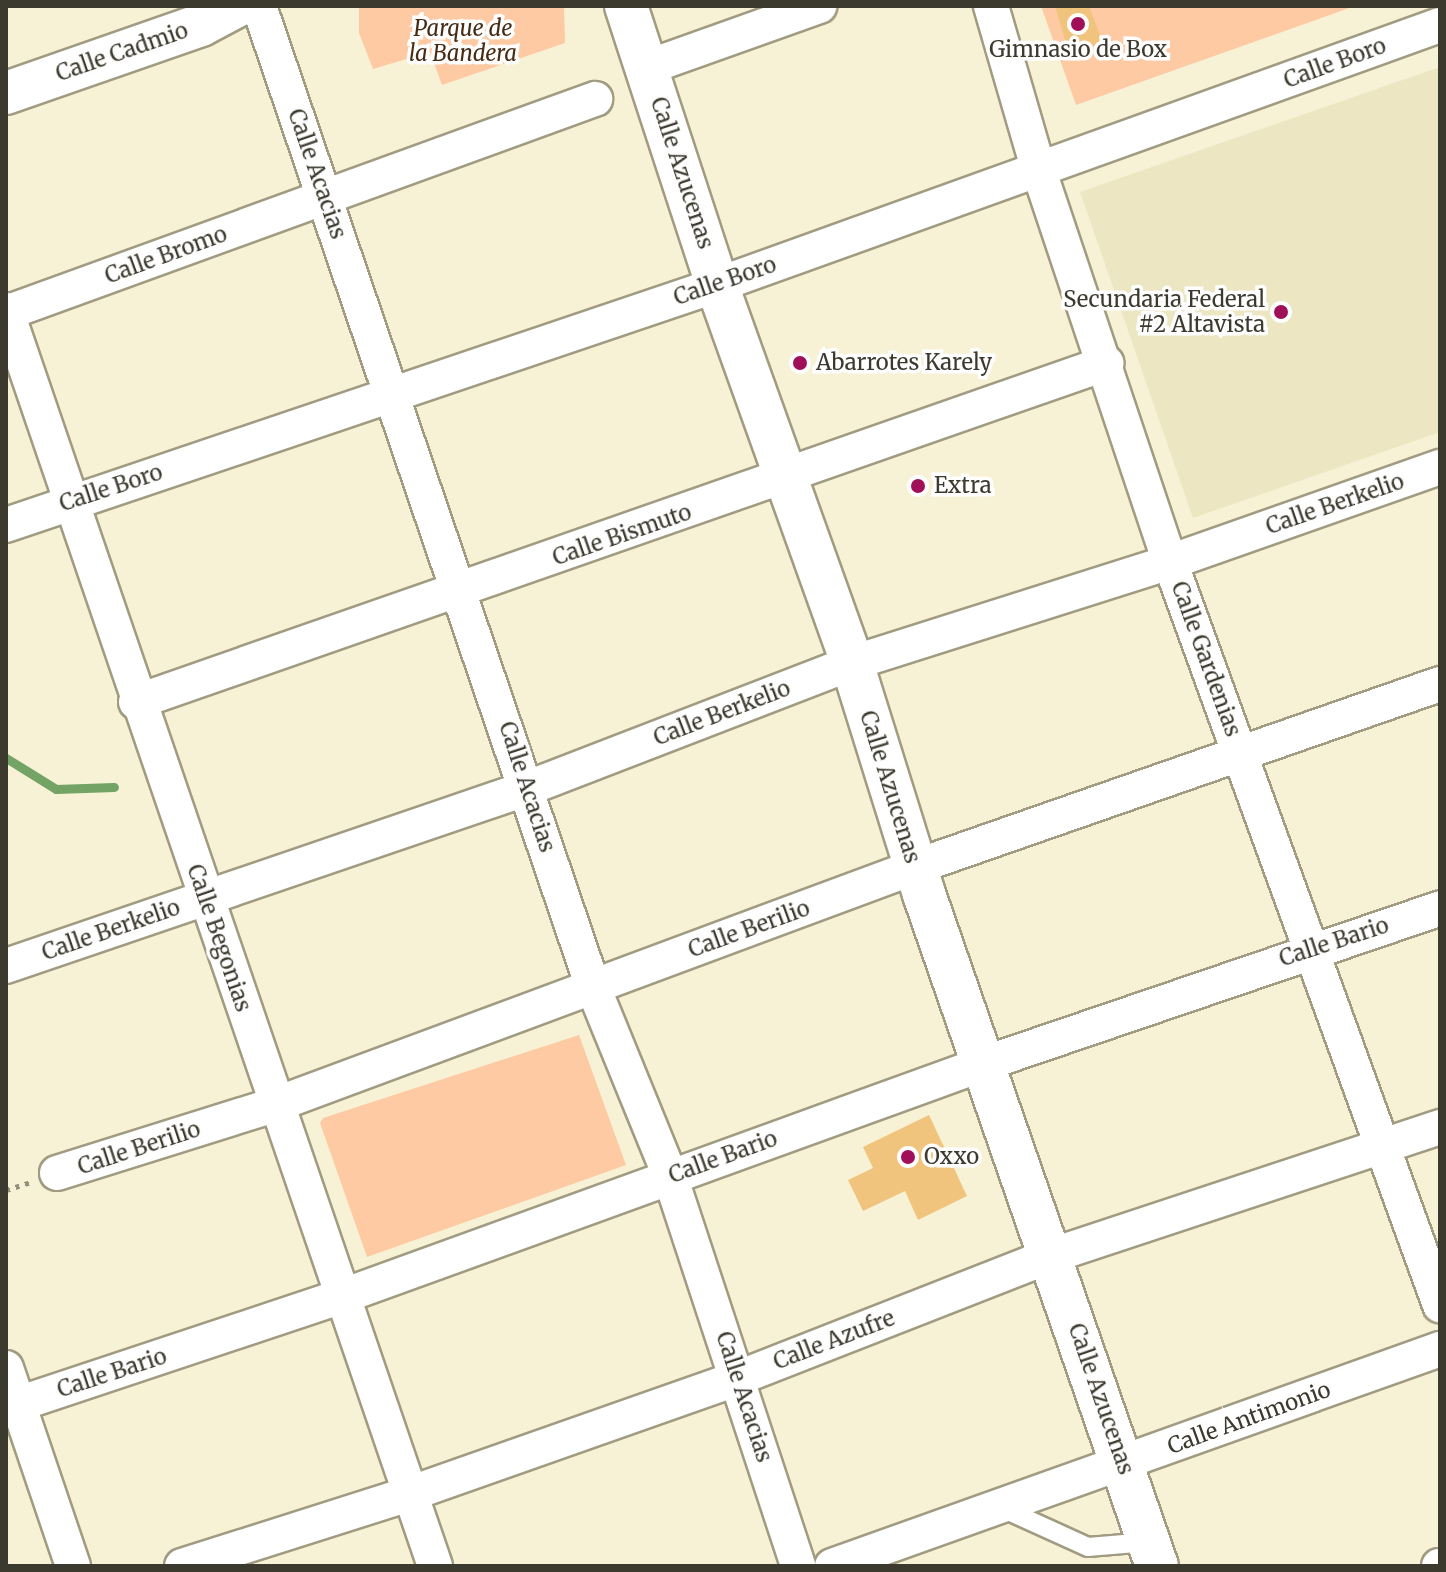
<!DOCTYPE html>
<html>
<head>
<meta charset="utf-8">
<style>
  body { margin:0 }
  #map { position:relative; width:1446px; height:1572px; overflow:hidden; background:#f7f2d5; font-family:Merriweather,serif }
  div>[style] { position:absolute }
  .built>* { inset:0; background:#ece6c2 }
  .green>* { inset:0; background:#fdcaa4 }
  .stream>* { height:9px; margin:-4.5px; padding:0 4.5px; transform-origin:4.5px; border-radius:4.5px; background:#73a365 }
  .building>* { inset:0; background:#f0c47d }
  .path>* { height:5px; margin-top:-2.5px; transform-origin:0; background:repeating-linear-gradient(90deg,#93907d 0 4px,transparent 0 10px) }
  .roads { filter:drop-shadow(2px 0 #a09b81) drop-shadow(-2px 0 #a09b81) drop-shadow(0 2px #a09b81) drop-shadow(0 -2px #a09b81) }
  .service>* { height:18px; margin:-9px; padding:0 9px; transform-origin:9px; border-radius:9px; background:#fff }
  .minor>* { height:34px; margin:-17px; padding:0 17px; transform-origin:17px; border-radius:17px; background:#fff }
  .tertiary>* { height:42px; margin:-21px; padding:0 21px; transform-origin:21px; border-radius:21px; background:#fff }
  .dots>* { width:22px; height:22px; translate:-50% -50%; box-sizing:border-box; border:4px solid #fefefe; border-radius:50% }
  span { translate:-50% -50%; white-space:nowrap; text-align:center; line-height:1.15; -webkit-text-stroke:7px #fefefe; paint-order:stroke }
  .park-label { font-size:22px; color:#462b15; font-style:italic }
  .poi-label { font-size:22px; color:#3c3a2f }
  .right { translate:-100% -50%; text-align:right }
  .left { translate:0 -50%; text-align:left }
  .street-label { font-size:22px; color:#3c3a2f }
  .frame { position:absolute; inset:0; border:8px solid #3c3a2f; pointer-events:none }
</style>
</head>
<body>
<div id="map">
  <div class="built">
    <div style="clip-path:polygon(1440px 67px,1440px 432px,1193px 518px,1080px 192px)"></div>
  </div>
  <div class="green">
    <div style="clip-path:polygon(359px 6px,564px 6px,565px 43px,442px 85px,430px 52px,373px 69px,359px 33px)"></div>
    <div style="clip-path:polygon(1041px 6px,1355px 6px,1076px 105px)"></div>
    <div style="clip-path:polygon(579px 1035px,626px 1165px,367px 1257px,320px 1123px,323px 1118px)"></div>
  </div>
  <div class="stream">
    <div style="left:6px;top:758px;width:59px;rotate:31.8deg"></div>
    <div style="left:56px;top:789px;width:58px;rotate:-2deg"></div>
  </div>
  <div class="building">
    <div style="clip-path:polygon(1055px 6px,1089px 6px,1103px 43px,1069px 53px)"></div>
    <div style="clip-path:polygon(929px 1115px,967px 1196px,918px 1220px,905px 1191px,863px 1211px,848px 1180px,873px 1168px,863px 1147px)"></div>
  </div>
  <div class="path">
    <div style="left:6px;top:1190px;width:25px;rotate:-18deg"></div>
  </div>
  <div class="roads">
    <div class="service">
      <div style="left:1002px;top:1508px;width:94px;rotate:24.4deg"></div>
      <div style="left:1088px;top:1547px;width:60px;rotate:-4.8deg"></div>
    </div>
    <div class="minor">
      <div style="left:259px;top:6px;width:1036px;rotate:71.2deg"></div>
      <div style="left:593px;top:987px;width:204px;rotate:67.8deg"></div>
      <div style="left:670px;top:1176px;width:410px;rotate:71.8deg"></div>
      <div style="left:991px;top:6px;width:172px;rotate:73.8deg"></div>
      <div style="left:1039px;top:171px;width:412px;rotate:71.5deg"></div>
      <div style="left:1170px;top:562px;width:791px;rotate:70.03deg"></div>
      <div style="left:648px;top:67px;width:182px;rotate:-19.6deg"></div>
      <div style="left:6px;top:310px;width:1327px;rotate:71.14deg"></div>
      <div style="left:6px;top:313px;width:627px;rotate:-19.97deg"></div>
      <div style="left:6px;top:525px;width:750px;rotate:-18.65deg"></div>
      <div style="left:717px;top:285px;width:768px;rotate:-19.78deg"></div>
      <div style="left:136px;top:702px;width:1028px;rotate:-19.25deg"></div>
      <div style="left:6px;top:966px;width:552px;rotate:-18.83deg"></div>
      <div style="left:528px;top:788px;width:347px;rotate:-21.1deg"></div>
      <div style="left:852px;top:663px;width:334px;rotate:-17.6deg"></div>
      <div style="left:1170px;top:562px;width:286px;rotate:-19.4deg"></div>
      <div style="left:57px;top:1173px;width:231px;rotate:-17.4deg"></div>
      <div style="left:277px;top:1104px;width:681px;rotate:-20.38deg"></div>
      <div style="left:915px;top:867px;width:556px;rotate:-19.22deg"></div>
      <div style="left:6px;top:1368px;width:209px;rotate:71.3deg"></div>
      <div style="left:6px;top:1408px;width:355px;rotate:-18.4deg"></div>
      <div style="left:343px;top:1296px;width:681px;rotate:-19.93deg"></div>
      <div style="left:983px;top:1064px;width:483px;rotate:-18.8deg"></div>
      <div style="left:182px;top:1566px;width:238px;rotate:-17.6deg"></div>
      <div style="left:409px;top:1494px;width:349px;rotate:-19.4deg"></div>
      <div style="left:738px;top:1378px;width:335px;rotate:-21.4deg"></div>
      <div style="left:1050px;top:1256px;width:411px;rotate:-18.3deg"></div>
      <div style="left:832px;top:1566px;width:646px;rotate:-19.64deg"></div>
      <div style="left:1439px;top:1566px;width:1px"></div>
    </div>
    <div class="tertiary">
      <div style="left:626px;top:6px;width:293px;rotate:71.9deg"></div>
      <div style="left:717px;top:285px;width:401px;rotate:70.3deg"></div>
      <div style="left:852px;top:663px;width:242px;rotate:72.7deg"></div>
      <div style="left:924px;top:894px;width:711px;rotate:70.88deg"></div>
      <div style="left:6px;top:93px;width:207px;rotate:-19.2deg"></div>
      <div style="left:201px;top:25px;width:40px;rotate:-28deg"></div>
    </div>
  </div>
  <div class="dots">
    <div style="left:1078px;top:24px;background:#a01058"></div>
    <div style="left:1281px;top:312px;background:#a01058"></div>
    <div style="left:800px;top:363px;background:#a01058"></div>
    <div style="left:918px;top:486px;background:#a01058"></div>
    <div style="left:908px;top:1157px;background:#a01058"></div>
  </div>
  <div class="park-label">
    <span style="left:463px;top:41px">Parque de<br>la Bandera</span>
  </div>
  <div class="poi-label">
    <span style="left:1078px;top:50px">Gimnasio de Box</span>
    <span class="right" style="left:1265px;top:312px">Secundaria Federal<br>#2 Altavista</span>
    <span class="left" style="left:816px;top:363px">Abarrotes Karely</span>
    <span class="left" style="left:934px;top:486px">Extra</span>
    <span class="left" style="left:924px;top:1157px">Oxxo</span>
  </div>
  <div class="street-label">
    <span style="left:122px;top:52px;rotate:-19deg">Calle Cadmio</span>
    <span style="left:1335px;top:63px;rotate:-20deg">Calle Boro</span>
    <span style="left:682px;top:173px;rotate:72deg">Calle Azucenas</span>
    <span style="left:317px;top:174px;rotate:71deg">Calle Acacias</span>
    <span style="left:166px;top:255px;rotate:-20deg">Calle Bromo</span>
    <span style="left:725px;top:281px;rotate:-19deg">Calle Boro</span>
    <span style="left:111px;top:488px;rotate:-18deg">Calle Boro</span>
    <span style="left:1335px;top:504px;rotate:-19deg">Calle Berkelio</span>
    <span style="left:622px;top:535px;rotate:-19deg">Calle Bismuto</span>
    <span style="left:1206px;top:659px;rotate:70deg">Calle Gardenias</span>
    <span style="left:722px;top:713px;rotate:-21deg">Calle Berkelio</span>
    <span style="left:527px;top:787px;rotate:72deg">Calle Acacias</span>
    <span style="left:890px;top:787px;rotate:73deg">Calle Azucenas</span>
    <span style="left:749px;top:929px;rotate:-20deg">Calle Berilio</span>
    <span style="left:111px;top:930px;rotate:-19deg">Calle Berkelio</span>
    <span style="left:219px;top:938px;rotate:71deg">Calle Begonias</span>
    <span style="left:1334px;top:942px;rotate:-18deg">Calle Bario</span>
    <span style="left:139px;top:1148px;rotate:-18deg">Calle Berilio</span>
    <span style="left:723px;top:1157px;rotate:-20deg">Calle Bario</span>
    <span style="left:834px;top:1340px;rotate:-21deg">Calle Azufre</span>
    <span style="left:112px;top:1373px;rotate:-18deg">Calle Bario</span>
    <span style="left:744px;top:1397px;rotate:72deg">Calle Acacias</span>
    <span style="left:1101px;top:1399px;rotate:71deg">Calle Azucenas</span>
    <span style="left:1249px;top:1418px;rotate:-20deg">Calle Antimonio</span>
  </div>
  <div class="frame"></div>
</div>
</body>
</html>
